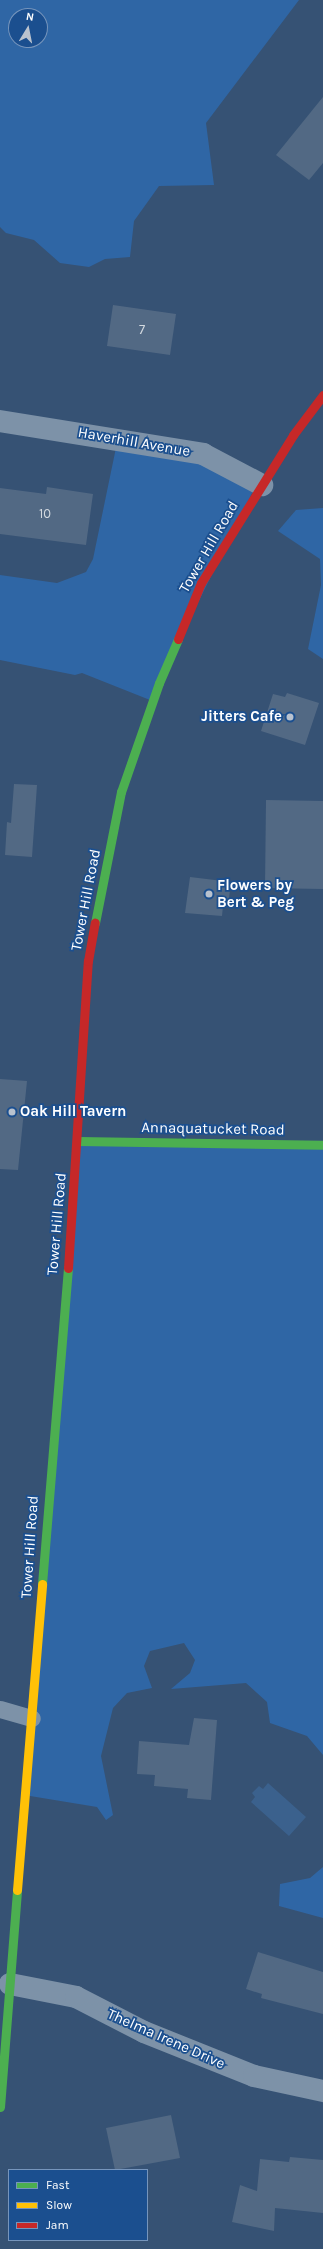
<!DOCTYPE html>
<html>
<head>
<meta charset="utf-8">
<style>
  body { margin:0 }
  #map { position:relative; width:323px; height:2249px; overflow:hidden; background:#365274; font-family:Karla,sans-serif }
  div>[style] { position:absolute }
  .green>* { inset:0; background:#2f66a5 }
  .water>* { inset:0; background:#3b618d }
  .building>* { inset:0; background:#526984 }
  .lane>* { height:17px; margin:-8.5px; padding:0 8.5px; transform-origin:8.5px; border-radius:8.5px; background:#7d92a8 }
  .street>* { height:22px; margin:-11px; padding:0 11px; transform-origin:11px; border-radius:11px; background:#7d92a8 }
  .fast>* { height:9px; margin:-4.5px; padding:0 4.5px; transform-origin:4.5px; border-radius:4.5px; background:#4caf50 }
  .slow>* { height:9px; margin:-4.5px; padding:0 4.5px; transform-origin:4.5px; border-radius:4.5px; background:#ffc107 }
  .jam>* { height:9px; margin:-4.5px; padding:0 4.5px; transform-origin:4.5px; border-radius:4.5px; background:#c62828 }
  .dots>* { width:11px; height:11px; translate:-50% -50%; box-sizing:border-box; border:2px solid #1b4f8f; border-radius:50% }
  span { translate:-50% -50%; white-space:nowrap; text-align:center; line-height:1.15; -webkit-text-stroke:3.5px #1b4f8f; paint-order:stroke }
  .number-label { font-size:13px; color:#d4dae0 }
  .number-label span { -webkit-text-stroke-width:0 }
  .street-label { font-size:15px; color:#fff }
  .poi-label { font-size:15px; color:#fff; font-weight:700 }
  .right { translate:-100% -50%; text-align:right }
  .left { translate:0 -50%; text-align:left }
  .legend { position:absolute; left:8px; top:2169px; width:140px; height:72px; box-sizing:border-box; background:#1b4f8f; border:1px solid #7695bc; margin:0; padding:5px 7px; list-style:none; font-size:12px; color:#fff }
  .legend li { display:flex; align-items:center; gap:8px; height:20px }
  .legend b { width:20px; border:1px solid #7695bc }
  .north { position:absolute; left:8px; top:8px; width:40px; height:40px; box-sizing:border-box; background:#1b4f8f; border:1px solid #7695bc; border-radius:50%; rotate:10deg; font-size:11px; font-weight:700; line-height:16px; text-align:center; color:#fff }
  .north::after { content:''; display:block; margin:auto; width:14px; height:18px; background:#b9c2ce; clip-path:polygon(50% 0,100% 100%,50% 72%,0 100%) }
</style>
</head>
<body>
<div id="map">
  <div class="green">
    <div style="clip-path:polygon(evenodd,0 0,299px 0,206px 123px,214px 185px,159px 186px,134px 221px,130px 257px,105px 259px,89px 267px,60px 263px,34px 240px,6px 233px,0 227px,0 0,16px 16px,40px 16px,40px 40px,16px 40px,16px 16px)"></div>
    <div style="clip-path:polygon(118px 438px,259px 479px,150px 700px,82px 673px,75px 675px,0 660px,0 575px,57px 583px,86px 572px,93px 559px)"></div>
    <div style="clip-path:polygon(323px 508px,323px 659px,308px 649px,321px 585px,320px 559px,278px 531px,296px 510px)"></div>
    <div style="clip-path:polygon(323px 1142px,323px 1755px,307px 1736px,270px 1723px,267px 1702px,246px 1683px,171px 1689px,190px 1673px,195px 1660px,184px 1643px,150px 1651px,144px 1666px,152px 1688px,127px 1693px,113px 1708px,101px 1756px,113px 1815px,106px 1820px,97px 1807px,24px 1795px,77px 1143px)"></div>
    <div style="clip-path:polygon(323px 1867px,323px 1918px,279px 1906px,280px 1884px,310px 1878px)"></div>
  </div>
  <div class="water">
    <div style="clip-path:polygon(268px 1783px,306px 1817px,289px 1836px,251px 1802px,255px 1797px,252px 1793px,259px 1786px,263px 1789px)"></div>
  </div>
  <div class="building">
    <div style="clip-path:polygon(323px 97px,323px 163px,309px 180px,276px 155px)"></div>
    <div style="clip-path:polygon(113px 305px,176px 314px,170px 355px,107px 346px)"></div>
    <div style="clip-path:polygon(47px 487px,93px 494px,86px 545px,0 534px,0 488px,46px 494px)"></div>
    <div style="clip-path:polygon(287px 693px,319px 703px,305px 745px,261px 731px,273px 694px,285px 697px)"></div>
    <div style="clip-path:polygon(14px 784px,37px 785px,32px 857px,5px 855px,7px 822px,11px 823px)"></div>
    <div style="clip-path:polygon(266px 800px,323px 801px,323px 889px,265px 888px)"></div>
    <div style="clip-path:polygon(190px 877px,231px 882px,228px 907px,223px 906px,222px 916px,185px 913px)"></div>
    <div style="clip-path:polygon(0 1079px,27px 1081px,18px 1170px,0 1169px)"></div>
    <div style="clip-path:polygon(194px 1718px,217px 1720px,211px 1800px,187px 1798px,188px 1789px,154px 1786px,155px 1775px,137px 1774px,139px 1741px,189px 1745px)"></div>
    <div style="clip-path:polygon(258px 1952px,323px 1972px,323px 2014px,261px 1998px,262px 1994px,246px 1989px)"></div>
    <div style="clip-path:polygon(171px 2115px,180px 2158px,115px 2170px,106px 2128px)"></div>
    <div style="clip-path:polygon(290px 2157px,323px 2160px,323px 2213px,275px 2208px,274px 2231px,232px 2222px,240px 2185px,257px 2191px,260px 2159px,289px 2162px)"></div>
  </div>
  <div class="lane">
    <div style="left:0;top:1709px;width:33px;rotate:16deg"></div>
  </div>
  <div class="street">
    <div style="left:0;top:421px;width:206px;rotate:9.2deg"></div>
    <div style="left:203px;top:454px;width:67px;rotate:27.7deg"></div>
    <div style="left:10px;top:1984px;width:67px;rotate:11.1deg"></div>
    <div style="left:76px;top:1997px;width:76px;rotate:27.2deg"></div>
    <div style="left:144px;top:2032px;width:118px;rotate:21.8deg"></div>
    <div style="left:254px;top:2076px;width:71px;rotate:12.3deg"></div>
  </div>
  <div class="fast">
    <div style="left:95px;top:923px;width:134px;rotate:-78.8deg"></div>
    <div style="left:121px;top:792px;width:115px;rotate:-70.8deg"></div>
    <div style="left:159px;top:683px;width:48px;rotate:-66.6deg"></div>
    <div style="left:78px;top:1141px;width:245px;rotate:0.9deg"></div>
    <div style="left:42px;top:1584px;width:317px;rotate:-85.3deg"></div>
    <div style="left:0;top:2107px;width:218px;rotate:-85.5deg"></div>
  </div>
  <div class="slow">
    <div style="left:17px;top:1890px;width:307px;rotate:-85.3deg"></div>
  </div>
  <div class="jam">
    <div style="left:178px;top:639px;width:61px;rotate:-67.7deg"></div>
    <div style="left:201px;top:583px;width:174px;rotate:-58.1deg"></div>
    <div style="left:293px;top:435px;width:50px;rotate:-53.1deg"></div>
    <div style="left:68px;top:1268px;width:308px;rotate:-86.3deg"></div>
    <div style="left:88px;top:961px;width:39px;rotate:-80deg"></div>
  </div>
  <div class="dots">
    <div style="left:290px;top:717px;background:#b9c2ce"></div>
    <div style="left:209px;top:894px;background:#b9c2ce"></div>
    <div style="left:12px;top:1112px;background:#b9c2ce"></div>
  </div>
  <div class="number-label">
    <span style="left:142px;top:330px">7</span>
    <span style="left:45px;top:514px">10</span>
  </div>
  <div class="street-label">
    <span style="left:134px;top:442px;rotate:10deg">Haverhill Avenue</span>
    <span style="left:209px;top:547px;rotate:-60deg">Tower Hill Road</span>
    <span style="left:86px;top:900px;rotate:-79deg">Tower Hill Road</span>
    <span style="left:213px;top:1129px;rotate:1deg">Annaquatucket Road</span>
    <span style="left:57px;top:1224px;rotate:-85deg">Tower Hill Road</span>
    <span style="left:30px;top:1547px;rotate:-86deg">Tower Hill Road</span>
    <span style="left:166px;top:2039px;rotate:24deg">Thelma Irene Drive</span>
  </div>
  <div class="poi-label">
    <span class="right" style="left:282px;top:717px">Jitters Cafe</span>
    <span class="left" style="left:217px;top:894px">Flowers by<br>Bert &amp; Peg</span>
    <span class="left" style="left:20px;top:1112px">Oak Hill Tavern</span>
  </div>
  <ul class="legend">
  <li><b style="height:5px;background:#4caf50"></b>Fast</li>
  <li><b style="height:5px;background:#ffc107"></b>Slow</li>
  <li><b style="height:5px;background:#c62828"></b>Jam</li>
  </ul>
  <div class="north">N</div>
</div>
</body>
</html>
